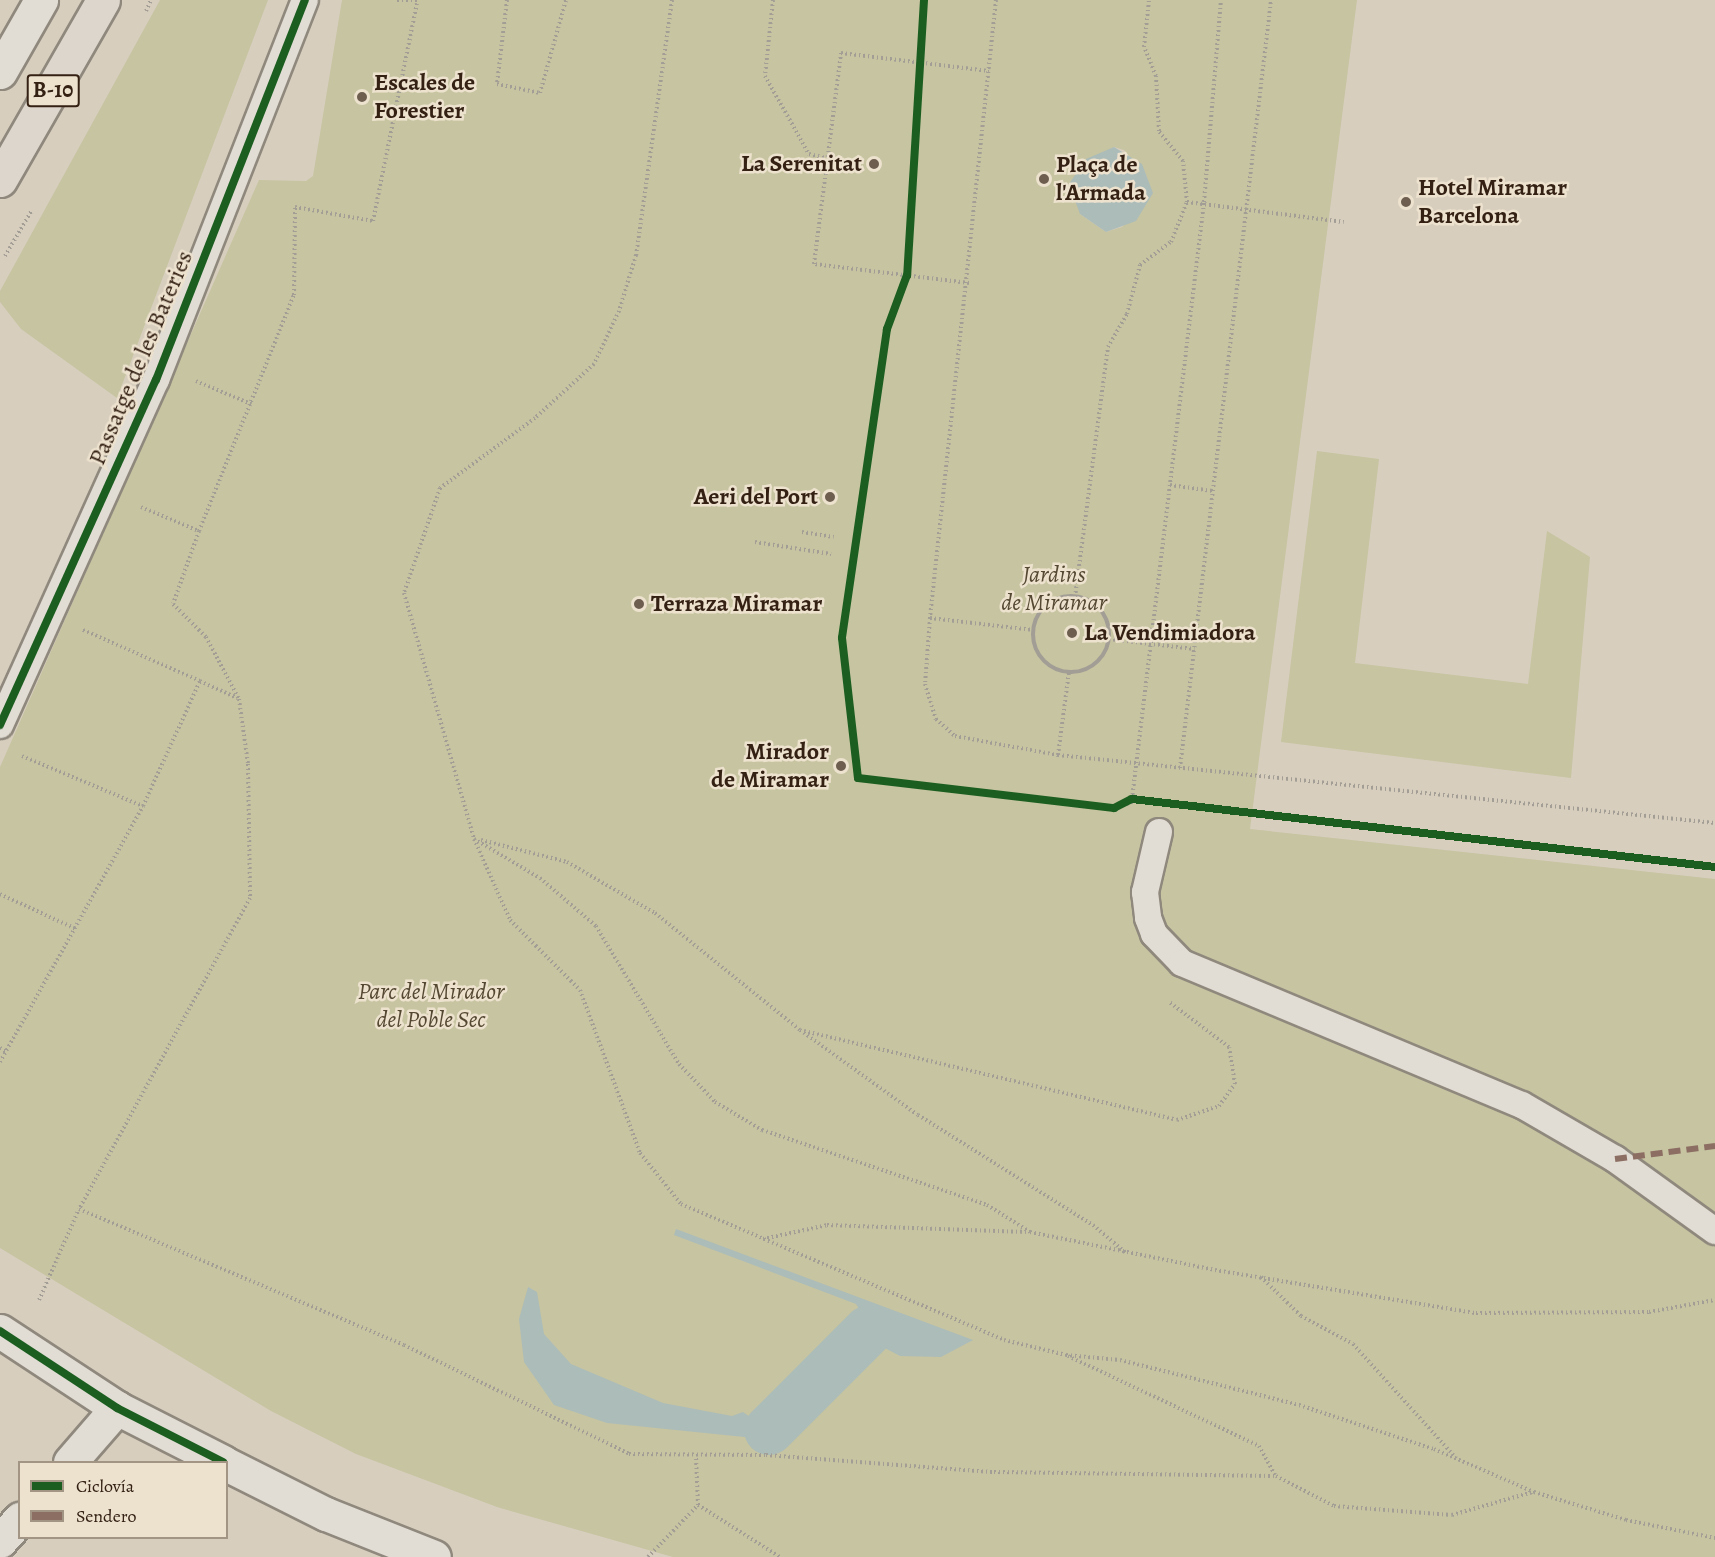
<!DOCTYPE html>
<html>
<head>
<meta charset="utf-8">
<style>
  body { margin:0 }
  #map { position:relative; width:1715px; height:1557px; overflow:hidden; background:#d8cebe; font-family:Alegreya,serif }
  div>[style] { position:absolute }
  .green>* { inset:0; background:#c6c4a1 }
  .water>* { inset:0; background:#acbcb9 }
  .canal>* { height:50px; margin:-25px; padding:0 25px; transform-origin:25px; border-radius:25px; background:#acbcb9 }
  .path>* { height:4px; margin-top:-2px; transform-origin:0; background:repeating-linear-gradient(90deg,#a29d95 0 1.5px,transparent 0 4.5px) }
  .path>.ring { margin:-2px; padding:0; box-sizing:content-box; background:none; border:4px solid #a29d95; border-radius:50% }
  .roads { filter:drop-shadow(2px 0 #8f887d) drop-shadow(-2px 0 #8f887d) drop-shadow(0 2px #8f887d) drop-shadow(0 -2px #8f887d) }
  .lane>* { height:26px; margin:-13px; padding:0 13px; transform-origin:13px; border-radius:13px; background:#e1dcd4 }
  .street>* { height:33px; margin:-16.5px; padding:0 16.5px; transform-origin:16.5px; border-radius:16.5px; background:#e1dcd4 }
  .secondary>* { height:33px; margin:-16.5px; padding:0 16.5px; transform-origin:16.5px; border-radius:16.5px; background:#e1dcd4 }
  .highway>* { height:33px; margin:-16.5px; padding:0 16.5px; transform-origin:16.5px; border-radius:16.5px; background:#dcd6cc }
  .quiet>* { height:6px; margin-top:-3px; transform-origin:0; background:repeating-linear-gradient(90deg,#8d6e63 0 12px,transparent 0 18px) }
  .cycleway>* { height:8px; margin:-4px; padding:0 4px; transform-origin:4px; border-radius:4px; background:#1b5e20 }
  .dots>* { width:16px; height:16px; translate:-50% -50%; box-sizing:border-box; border:3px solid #ede2ce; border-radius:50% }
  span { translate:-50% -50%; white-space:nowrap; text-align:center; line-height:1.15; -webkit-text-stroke:5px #ede2ce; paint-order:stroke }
  .shield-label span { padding:2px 4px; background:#ede2ce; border:2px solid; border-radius:4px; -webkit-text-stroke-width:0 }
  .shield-label { font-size:22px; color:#342114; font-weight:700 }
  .poi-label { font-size:24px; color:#342114; font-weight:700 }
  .left { translate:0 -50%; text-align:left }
  .right { translate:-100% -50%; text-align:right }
  .street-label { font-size:24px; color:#342114 }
  .park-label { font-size:24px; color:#554832; font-style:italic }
  .legend { position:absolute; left:18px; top:1461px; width:210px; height:78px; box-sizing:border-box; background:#ede2ce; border:2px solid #a39584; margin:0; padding:8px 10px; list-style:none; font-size:18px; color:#342114 }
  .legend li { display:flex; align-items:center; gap:12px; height:30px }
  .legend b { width:30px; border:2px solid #a39584 }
</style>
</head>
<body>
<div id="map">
  <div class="green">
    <div style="clip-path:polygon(160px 0,268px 0,117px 398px,21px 329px,0 302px,0 291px)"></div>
    <div style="clip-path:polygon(evenodd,342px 0,1357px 0,1250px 829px,1715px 879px,1715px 1557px,673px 1557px,497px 1507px,356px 1454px,271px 1411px,0 1248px,0 767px,259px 180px,306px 181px,313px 176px,342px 0,1114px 147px,1124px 150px,1147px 177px,1137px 212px,1122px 227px,1106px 232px,1080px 214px,1080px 169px,1114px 147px)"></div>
    <div style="clip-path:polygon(1317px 451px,1379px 459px,1355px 663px,1528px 684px,1547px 531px,1590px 557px,1571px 778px,1281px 742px)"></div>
  </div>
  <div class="water">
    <div style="clip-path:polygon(1114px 147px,1142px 164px,1153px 193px,1136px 221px,1106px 232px,1080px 214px,1069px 184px,1086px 159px)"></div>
    <div style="clip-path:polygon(676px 1229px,973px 1340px,941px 1357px,900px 1356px,881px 1346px,856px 1304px,674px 1235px)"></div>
    <div style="clip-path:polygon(528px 1287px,537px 1292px,544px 1334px,571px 1364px,663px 1403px,732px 1416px,743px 1412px,773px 1433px,764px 1439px,607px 1423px,554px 1405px,524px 1362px,519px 1319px)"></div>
  </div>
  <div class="canal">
    <div style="left:769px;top:1430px;width:141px;rotate:-45deg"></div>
  </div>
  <div class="path">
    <div style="left:397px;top:0;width:22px"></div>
    <div style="left:507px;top:0;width:85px;rotate:96.8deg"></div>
    <div style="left:497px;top:84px;width:44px;rotate:11.8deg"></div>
    <div style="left:540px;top:93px;width:97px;rotate:-74.4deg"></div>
    <div style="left:672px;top:0;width:258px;rotate:98deg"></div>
    <div style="left:636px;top:255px;width:59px;rotate:106.9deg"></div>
    <div style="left:619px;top:311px;width:59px;rotate:115.3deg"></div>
    <div style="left:594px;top:364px;width:80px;rotate:137.5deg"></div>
    <div style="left:535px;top:418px;width:118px;rotate:143.6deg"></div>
    <div style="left:440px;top:488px;width:111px;rotate:108.9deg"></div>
    <div style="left:404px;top:593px;width:256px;rotate:74.1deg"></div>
    <div style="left:474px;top:839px;width:89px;rotate:66deg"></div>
    <div style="left:510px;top:920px;width:99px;rotate:45deg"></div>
    <div style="left:580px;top:990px;width:174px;rotate:69.8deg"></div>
    <div style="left:640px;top:1153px;width:65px;rotate:51.2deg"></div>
    <div style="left:681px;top:1204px;width:350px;rotate:22.8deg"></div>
    <div style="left:1004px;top:1340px;width:64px;rotate:13.6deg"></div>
    <div style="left:1066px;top:1355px;width:54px;rotate:5.3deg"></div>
    <div style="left:1120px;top:1360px;width:185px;rotate:14.1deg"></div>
    <div style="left:1299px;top:1405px;width:142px;rotate:18.1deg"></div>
    <div style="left:1434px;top:1449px;width:109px;rotate:23.3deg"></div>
    <div style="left:1534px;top:1492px;width:96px;rotate:16.9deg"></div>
    <div style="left:1626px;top:1520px;width:91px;rotate:11.4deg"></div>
    <div style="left:773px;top:0;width:76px;rotate:96deg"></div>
    <div style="left:765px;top:76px;width:90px;rotate:60.6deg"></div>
    <div style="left:809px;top:154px;width:17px;rotate:13deg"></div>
    <div style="left:924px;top:0;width:276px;rotate:93.5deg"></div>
    <div style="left:907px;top:275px;width:58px;rotate:110.3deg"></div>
    <div style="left:887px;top:329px;width:312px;rotate:98.3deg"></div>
    <div style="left:842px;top:638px;width:141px;rotate:83.5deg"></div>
    <div style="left:858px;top:778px;width:258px;rotate:6.7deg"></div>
    <div style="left:1114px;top:808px;width:26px;rotate:-18deg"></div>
    <div style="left:996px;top:0;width:622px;rotate:96.1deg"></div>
    <div style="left:930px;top:618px;width:66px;rotate:94.3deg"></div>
    <div style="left:925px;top:684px;width:37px;rotate:73deg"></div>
    <div style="left:936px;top:719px;width:25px;rotate:42deg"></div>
    <div style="left:955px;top:736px;width:105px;rotate:10.5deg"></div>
    <div style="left:1058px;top:755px;width:661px;rotate:5.91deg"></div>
    <div style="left:146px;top:11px;width:12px;rotate:-66deg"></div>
    <div style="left:1187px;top:202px;width:158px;rotate:7.3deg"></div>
    <div style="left:5px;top:256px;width:53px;rotate:-59.6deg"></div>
    <div style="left:969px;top:283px;width:156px;rotate:-173deg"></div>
    <div style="left:814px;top:264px;width:213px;rotate:-82.7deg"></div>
    <div style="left:841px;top:53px;width:149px;rotate:6.9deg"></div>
    <div style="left:196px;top:381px;width:60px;rotate:22.7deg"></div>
    <div style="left:1170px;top:485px;width:43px;rotate:7.9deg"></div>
    <div style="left:141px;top:507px;width:63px;rotate:22.5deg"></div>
    <div style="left:199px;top:531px;width:77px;rotate:109.6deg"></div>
    <div style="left:173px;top:604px;width:47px;rotate:45deg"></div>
    <div style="left:206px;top:637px;width:70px;rotate:62deg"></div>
    <div style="left:239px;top:699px;width:66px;rotate:82.1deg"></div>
    <div style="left:248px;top:764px;width:134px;rotate:89.1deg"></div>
    <div style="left:250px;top:898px;width:355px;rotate:118.8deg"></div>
    <div style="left:79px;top:1209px;width:352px;rotate:22.7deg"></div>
    <div style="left:404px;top:1345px;width:250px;rotate:25.8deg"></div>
    <div style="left:629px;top:1454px;width:137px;rotate:0.4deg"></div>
    <div style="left:766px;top:1455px;width:229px;rotate:4.3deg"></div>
    <div style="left:994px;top:1472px;width:282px;rotate:0.8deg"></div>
    <div style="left:1276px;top:1476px;width:65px;rotate:27.3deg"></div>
    <div style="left:1334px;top:1506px;width:118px;rotate:4.4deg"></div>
    <div style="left:1452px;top:1515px;width:84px;rotate:-15.9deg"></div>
    <div style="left:199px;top:531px;width:254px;rotate:-68.1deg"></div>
    <div style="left:294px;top:295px;width:88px;rotate:-89.3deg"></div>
    <div style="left:295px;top:207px;width:79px;rotate:10.2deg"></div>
    <div style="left:373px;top:221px;width:222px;rotate:-78.6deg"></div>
    <div style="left:802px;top:532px;width:32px;rotate:9deg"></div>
    <div style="left:755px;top:542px;width:77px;rotate:9deg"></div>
    <div class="ring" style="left:1033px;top:596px;width:72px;height:72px"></div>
    <div style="left:1075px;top:597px;width:252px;rotate:-82.5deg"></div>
    <div style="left:1108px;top:347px;width:38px;rotate:-60deg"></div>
    <div style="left:1127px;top:314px;width:51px;rotate:-75.1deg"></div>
    <div style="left:1140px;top:265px;width:39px;rotate:-37deg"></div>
    <div style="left:1171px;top:242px;width:43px;rotate:-68.2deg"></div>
    <div style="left:1187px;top:202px;width:41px;rotate:-95.6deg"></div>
    <div style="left:1183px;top:161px;width:38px;rotate:-129deg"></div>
    <div style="left:1159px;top:131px;width:55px;rotate:-93.1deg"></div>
    <div style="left:1156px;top:76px;width:31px;rotate:-112deg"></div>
    <div style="left:1144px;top:47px;width:47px;rotate:-83.9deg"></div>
    <div style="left:930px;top:618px;width:105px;rotate:6.6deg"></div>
    <div style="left:1109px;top:639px;width:86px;rotate:6.7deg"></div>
    <div style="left:200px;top:681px;width:41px;rotate:24.7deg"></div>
    <div style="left:1058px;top:755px;width:84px;rotate:-82.5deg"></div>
    <div style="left:22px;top:756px;width:131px;rotate:22.5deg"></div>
    <div style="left:1180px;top:768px;width:773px;rotate:-83.24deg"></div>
    <div style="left:1132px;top:799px;width:601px;rotate:-83.12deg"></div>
    <div style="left:1204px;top:202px;width:203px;rotate:-85.2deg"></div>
    <div style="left:1185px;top:805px;width:534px;rotate:6.67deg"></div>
    <div style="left:474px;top:839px;width:77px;rotate:30.6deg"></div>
    <div style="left:540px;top:878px;width:74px;rotate:40.6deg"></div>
    <div style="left:596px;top:926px;width:161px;rotate:59deg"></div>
    <div style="left:679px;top:1064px;width:52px;rotate:46.5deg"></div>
    <div style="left:715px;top:1102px;width:55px;rotate:30.8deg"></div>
    <div style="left:762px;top:1130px;width:237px;rotate:18.4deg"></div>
    <div style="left:987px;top:1205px;width:51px;rotate:32.1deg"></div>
    <div style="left:1030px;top:1232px;width:189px;rotate:11.6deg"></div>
    <div style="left:1215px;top:1270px;width:265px;rotate:9.4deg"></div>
    <div style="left:1476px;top:1313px;width:173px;rotate:-0.3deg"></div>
    <div style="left:1649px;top:1312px;width:67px;rotate:-10.3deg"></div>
    <div style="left:481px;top:840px;width:89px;rotate:14.3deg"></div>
    <div style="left:567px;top:862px;width:102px;rotate:30.1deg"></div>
    <div style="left:655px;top:913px;width:186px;rotate:38.9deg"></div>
    <div style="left:800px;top:1030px;width:145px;rotate:35.8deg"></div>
    <div style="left:918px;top:1115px;width:207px;rotate:32.2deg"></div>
    <div style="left:1093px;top:1225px;width:43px;rotate:40.3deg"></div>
    <div style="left:0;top:894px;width:84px;rotate:24.7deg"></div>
    <div style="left:804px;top:1031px;width:383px;rotate:13.4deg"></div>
    <div style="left:1177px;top:1120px;width:44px;rotate:-18.4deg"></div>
    <div style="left:1219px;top:1106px;width:27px;rotate:-54deg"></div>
    <div style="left:1235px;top:1084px;width:37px;rotate:-99deg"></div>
    <div style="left:1229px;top:1047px;width:75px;rotate:-143.1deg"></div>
    <div style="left:0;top:1048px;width:7px;rotate:27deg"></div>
    <div style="left:0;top:1062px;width:293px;rotate:-60.8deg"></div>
    <div style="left:143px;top:806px;width:137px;rotate:-65.5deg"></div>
    <div style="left:200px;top:681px;width:128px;rotate:-156.4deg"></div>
    <div style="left:763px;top:1239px;width:66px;rotate:-12.3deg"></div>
    <div style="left:827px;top:1225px;width:202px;rotate:2deg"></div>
    <div style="left:1261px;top:1277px;width:56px;rotate:44.3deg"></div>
    <div style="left:1301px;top:1316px;width:59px;rotate:28.3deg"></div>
    <div style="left:1353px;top:1344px;width:154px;rotate:47.9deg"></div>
    <div style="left:39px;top:1300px;width:99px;rotate:-66.3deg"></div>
    <div style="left:1068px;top:1356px;width:211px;rotate:25.2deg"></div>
    <div style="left:1259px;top:1446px;width:33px;rotate:61deg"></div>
    <div style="left:698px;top:1505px;width:97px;rotate:32.4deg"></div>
    <div style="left:648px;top:1557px;width:72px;rotate:-46.1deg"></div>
    <div style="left:698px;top:1505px;width:47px;rotate:-92.4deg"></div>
  </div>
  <div class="roads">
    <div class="lane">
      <div style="left:0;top:725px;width:379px;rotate:-65.7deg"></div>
      <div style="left:156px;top:380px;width:408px;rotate:-68.6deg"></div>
      <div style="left:1159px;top:832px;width:62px;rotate:103.1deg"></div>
      <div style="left:1145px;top:892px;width:26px;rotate:83deg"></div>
      <div style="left:1148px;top:918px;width:17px;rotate:69deg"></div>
      <div style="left:1154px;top:934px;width:40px;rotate:46deg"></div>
      <div style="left:1182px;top:963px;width:368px;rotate:22.7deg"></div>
      <div style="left:1522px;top:1105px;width:108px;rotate:30.1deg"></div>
      <div style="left:1615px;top:1159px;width:123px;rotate:35.8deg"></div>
    </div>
    <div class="street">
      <div style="left:70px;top:1462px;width:72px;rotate:-49deg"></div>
      <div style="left:0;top:1541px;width:30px;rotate:-48deg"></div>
    </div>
    <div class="secondary">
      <div style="left:0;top:72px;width:83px;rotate:-60.3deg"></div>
      <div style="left:0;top:1331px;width:140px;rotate:33.3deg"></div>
      <div style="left:117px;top:1408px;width:119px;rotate:27deg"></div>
      <div style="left:226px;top:1464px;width:112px;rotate:26.6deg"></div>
      <div style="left:326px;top:1514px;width:116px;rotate:21.7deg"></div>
    </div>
    <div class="highway">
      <div style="left:0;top:180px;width:207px;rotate:-60.2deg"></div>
    </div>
  </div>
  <div class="quiet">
    <div style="left:1615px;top:1159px;width:101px;rotate:-7.4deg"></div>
  </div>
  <div class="cycleway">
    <div style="left:924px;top:0;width:276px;rotate:93.5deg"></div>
    <div style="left:907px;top:275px;width:58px;rotate:110.3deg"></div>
    <div style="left:887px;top:329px;width:312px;rotate:98.3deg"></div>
    <div style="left:842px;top:638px;width:141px;rotate:83.5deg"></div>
    <div style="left:858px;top:778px;width:258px;rotate:6.7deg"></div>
    <div style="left:1114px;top:808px;width:20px;rotate:-27deg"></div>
    <div style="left:1132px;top:799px;width:587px;rotate:6.65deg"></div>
    <div style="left:0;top:725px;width:379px;rotate:-65.7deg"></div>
    <div style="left:156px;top:380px;width:408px;rotate:-68.6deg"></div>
    <div style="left:0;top:1331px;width:140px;rotate:33.3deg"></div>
    <div style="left:117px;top:1408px;width:119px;rotate:27deg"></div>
  </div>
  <div class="dots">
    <div style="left:362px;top:97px;background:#6d5e50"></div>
    <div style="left:874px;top:164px;background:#6d5e50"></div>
    <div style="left:1044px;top:179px;background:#6d5e50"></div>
    <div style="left:1406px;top:202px;background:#6d5e50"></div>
    <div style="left:830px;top:497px;background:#6d5e50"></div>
    <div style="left:639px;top:604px;background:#6d5e50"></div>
    <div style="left:1072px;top:633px;background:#6d5e50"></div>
    <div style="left:841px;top:766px;background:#6d5e50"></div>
  </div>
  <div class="shield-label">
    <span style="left:53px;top:91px">B-10</span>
  </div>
  <div class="poi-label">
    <span class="left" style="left:374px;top:97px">Escales de<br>Forestier</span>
    <span class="right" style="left:862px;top:164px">La Serenitat</span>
    <span class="left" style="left:1056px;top:179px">Plaça de<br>l'Armada</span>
    <span class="left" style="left:1418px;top:202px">Hotel Miramar<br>Barcelona</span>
    <span class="right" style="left:818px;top:497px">Aeri del Port</span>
    <span class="left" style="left:651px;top:604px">Terraza Miramar</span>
    <span class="left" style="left:1084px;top:633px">La Vendimiadora</span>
    <span class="right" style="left:829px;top:766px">Mirador<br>de Miramar</span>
  </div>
  <div class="street-label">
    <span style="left:141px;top:358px;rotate:-67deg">Passatge de les Bateries</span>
  </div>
  <div class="park-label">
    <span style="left:1054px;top:589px">Jardins<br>de Miramar</span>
    <span style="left:431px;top:1006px">Parc del Mirador<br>del Poble Sec</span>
  </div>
  <ul class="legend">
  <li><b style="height:8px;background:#1b5e20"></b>Ciclovía</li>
  <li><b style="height:8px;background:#8d6e63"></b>Sendero</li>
  </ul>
</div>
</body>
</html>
